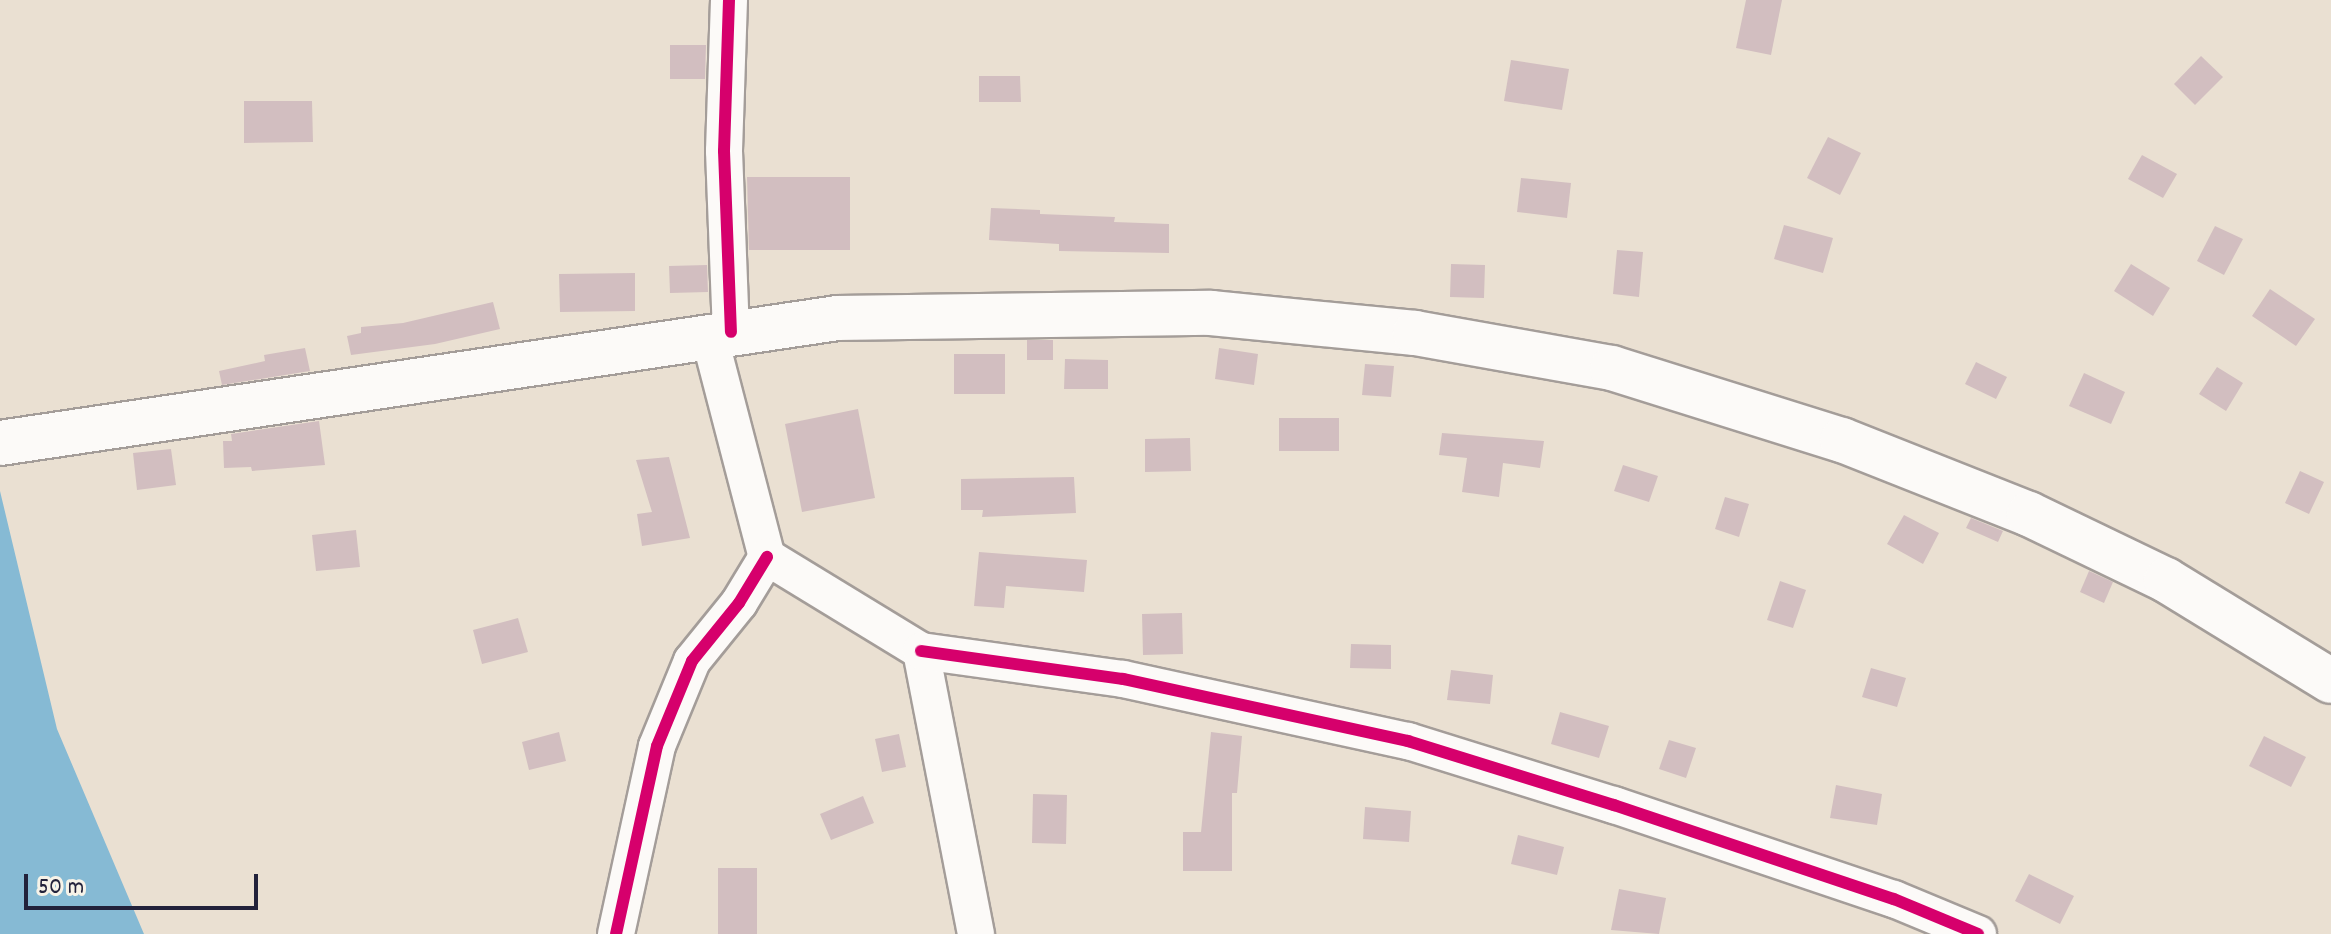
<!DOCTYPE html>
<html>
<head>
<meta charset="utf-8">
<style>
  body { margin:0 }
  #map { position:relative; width:2331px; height:934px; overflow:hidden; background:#eae0d2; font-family:Dekko,sans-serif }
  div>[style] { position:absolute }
  .water>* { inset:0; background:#86bad4 }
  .building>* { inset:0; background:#d2bec0 }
  .roads { filter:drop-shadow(2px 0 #a49d99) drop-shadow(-2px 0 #a49d99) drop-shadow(0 2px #a49d99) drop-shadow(0 -2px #a49d99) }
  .minor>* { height:36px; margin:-18px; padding:0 18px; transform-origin:18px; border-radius:18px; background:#fcfaf8 }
  .highway>* { height:44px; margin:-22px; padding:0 22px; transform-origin:22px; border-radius:22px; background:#fcfaf8 }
  .cycleway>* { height:12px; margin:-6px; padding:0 6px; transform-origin:6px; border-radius:6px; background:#d6006c }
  span { translate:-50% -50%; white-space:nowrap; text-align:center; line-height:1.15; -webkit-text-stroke:7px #f7f3e8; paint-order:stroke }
  .scale { position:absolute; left:24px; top:874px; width:234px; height:36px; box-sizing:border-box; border:4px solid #22223b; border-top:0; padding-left:10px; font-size:24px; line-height:28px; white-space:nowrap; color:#22223b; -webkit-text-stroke:6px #f7f3e8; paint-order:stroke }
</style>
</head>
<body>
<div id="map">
  <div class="water">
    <div style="clip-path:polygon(0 491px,57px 729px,144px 934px,0 934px)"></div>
  </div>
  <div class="building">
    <div style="clip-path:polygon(1746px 0,1782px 0,1771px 55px,1736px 48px)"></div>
    <div style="clip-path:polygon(670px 45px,706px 45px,705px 79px,670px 79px)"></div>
    <div style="clip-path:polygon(2201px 56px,2223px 77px,2195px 105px,2174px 84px)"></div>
    <div style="clip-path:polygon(1511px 60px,1569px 69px,1562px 110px,1504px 101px)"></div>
    <div style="clip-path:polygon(979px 76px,1020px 76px,1021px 102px,979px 102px)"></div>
    <div style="clip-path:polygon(244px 101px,312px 101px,313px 142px,244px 143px)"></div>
    <div style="clip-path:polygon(1828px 137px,1861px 153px,1840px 195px,1807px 178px)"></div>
    <div style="clip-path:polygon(2142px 155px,2177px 174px,2163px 198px,2128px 179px)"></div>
    <div style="clip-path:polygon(747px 177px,850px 177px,850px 250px,749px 250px)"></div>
    <div style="clip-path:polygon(1521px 178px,1571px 183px,1567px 218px,1517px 212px)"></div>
    <div style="clip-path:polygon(991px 208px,1040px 210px,1040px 214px,1115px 217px,1114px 222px,1169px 224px,1169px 253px,1059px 251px,1059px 244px,989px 240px)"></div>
    <div style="clip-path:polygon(1784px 225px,1833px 238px,1823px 273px,1774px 259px)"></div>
    <div style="clip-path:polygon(2215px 226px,2243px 239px,2224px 275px,2197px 261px)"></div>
    <div style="clip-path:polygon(1617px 250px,1643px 252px,1639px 297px,1613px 294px)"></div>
    <div style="clip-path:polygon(1451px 264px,1485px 265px,1484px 298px,1450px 297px)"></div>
    <div style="clip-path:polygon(2131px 264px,2170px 288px,2153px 316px,2114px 291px)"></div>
    <div style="clip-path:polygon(707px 265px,708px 292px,670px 293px,669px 266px)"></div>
    <div style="clip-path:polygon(635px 273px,635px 311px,560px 312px,559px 274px)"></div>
    <div style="clip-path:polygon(2270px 289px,2315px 319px,2296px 346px,2252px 316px)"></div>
    <div style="clip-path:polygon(493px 302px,500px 329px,435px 344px,351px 355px,347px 336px,361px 333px,361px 327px,403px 323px)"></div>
    <div style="clip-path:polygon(1027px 340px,1053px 340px,1053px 360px,1027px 360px)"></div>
    <div style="clip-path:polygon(305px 348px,310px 371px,222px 385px,219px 371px,265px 361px,264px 355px)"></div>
    <div style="clip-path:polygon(1219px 348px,1258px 354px,1254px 385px,1215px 379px)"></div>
    <div style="clip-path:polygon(954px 354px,1005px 354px,1005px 394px,954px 394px)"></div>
    <div style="clip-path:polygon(1065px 359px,1108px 360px,1108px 389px,1064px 389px)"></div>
    <div style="clip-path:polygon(1976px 362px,2007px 377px,1996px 399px,1965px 384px)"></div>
    <div style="clip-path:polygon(1365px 364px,1394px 366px,1391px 397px,1362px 395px)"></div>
    <div style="clip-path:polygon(2217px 367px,2243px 383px,2226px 411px,2199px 394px)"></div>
    <div style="clip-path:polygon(2084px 373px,2125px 392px,2111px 424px,2069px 406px)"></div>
    <div style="clip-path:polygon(858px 409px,875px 498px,802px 512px,785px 424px)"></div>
    <div style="clip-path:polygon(1279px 418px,1339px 418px,1339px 451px,1279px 451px)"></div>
    <div style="clip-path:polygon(319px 421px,325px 465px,252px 471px,251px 467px,224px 468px,223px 441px,232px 441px,231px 434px)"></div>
    <div style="clip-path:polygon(1442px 433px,1544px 441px,1540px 468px,1503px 463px,1499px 497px,1462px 492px,1467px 458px,1439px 455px)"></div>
    <div style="clip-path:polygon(1190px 438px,1191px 471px,1145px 472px,1145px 439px)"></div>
    <div style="clip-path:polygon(171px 449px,176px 485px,137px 490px,133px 453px)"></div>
    <div style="clip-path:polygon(669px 457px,690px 538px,642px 546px,637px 514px,652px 512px,636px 460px)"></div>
    <div style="clip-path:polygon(1623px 465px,1658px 476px,1649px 502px,1614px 491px)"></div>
    <div style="clip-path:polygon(2300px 471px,2324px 482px,2309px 514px,2285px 503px)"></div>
    <div style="clip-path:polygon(1074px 477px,1076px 513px,982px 517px,983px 510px,961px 510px,961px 479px)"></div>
    <div style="clip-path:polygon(1725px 497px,1749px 504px,1739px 537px,1715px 529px)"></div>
    <div style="clip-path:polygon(1904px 515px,1939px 533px,1923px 564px,1887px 544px)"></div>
    <div style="clip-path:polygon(1971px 518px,2003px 531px,1998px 542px,1966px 528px)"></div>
    <div style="clip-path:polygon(356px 530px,360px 567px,316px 571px,312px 535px)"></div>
    <div style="clip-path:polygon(979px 552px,1087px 560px,1084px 592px,1006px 586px,1004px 608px,974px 606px)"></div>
    <div style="clip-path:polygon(2089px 571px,2113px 582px,2104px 603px,2080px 592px)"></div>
    <div style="clip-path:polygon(1780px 581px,1806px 590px,1793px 628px,1767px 620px)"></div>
    <div style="clip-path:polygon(1182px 613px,1183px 654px,1143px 655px,1142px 614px)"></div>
    <div style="clip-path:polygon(518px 618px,528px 652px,482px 664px,473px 630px)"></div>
    <div style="clip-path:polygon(1351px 644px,1391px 645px,1391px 669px,1350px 668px)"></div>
    <div style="clip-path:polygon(1871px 668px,1906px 678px,1897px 707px,1862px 697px)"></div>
    <div style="clip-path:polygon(1451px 670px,1493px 675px,1490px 704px,1447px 700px)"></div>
    <div style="clip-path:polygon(1560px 712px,1609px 726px,1599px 758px,1551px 744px)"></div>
    <div style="clip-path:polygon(559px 732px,566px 761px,529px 770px,522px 742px)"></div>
    <div style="clip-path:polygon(1211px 732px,1242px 736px,1237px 793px,1232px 793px,1232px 871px,1183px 871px,1183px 832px,1201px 832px)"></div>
    <div style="clip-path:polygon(899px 734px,906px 767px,882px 772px,875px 739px)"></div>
    <div style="clip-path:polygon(2264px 736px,2306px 757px,2291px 787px,2249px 766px)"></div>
    <div style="clip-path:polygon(1669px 740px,1696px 748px,1686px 778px,1659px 769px)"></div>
    <div style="clip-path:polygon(1836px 785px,1882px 794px,1877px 825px,1830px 818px)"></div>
    <div style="clip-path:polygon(1033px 794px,1067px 795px,1066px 844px,1032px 843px)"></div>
    <div style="clip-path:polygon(863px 796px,874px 823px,831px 840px,820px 814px)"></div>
    <div style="clip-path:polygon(1365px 807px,1411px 811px,1409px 842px,1363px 839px)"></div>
    <div style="clip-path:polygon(1518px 835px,1564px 847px,1557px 875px,1511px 864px)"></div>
    <div style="clip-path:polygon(718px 868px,757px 868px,757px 934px,718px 934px)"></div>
    <div style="clip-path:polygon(2029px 874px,2074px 896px,2060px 924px,2015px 901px)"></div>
    <div style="clip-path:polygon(1619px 889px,1666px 898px,1659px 934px,1611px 930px)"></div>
  </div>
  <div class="roads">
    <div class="minor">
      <div style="left:729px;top:0;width:151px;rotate:91.9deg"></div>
      <div style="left:724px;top:151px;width:181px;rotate:87.8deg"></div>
      <div style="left:709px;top:335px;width:229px;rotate:75.4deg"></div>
      <div style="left:767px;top:557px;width:180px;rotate:31.4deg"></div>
      <div style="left:921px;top:651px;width:288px;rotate:79deg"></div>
      <div style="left:921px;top:651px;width:204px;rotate:7.9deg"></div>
      <div style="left:1123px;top:679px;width:292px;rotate:12.3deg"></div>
      <div style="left:1408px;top:741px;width:216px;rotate:17.3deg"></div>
      <div style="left:1614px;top:805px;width:295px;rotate:18.6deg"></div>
      <div style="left:1894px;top:899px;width:91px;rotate:22.6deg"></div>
      <div style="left:616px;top:934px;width:192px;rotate:-77.7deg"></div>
      <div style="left:657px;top:746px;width:92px;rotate:-67.6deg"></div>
      <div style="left:692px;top:661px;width:75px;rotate:-51deg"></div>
      <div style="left:739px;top:603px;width:54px;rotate:-58.7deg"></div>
    </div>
    <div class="highway">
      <div style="left:0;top:443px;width:846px;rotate:-8.49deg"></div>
      <div style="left:837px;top:318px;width:374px;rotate:-0.8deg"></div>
      <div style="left:1211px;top:313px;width:205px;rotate:5.6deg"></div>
      <div style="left:1415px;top:333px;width:200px;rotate:10.1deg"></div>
      <div style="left:1612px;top:368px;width:241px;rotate:17.4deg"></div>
      <div style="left:1842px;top:440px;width:201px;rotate:21.6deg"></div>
      <div style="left:2029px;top:514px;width:152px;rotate:25.7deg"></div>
      <div style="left:2166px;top:580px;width:193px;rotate:31.5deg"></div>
    </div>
  </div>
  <div class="cycleway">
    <div style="left:729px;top:0;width:151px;rotate:91.9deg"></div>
    <div style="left:724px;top:151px;width:181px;rotate:87.8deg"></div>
    <div style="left:921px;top:651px;width:204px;rotate:7.9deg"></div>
    <div style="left:1123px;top:679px;width:292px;rotate:12.3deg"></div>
    <div style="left:1408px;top:741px;width:216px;rotate:17.3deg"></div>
    <div style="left:1614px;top:805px;width:295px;rotate:18.6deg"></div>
    <div style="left:1894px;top:899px;width:91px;rotate:22.6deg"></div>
    <div style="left:616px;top:934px;width:192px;rotate:-77.7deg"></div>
    <div style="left:657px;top:746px;width:92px;rotate:-67.6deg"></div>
    <div style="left:692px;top:661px;width:75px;rotate:-51deg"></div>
    <div style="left:739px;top:603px;width:54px;rotate:-58.7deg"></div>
  </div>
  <div class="scale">50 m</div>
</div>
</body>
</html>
